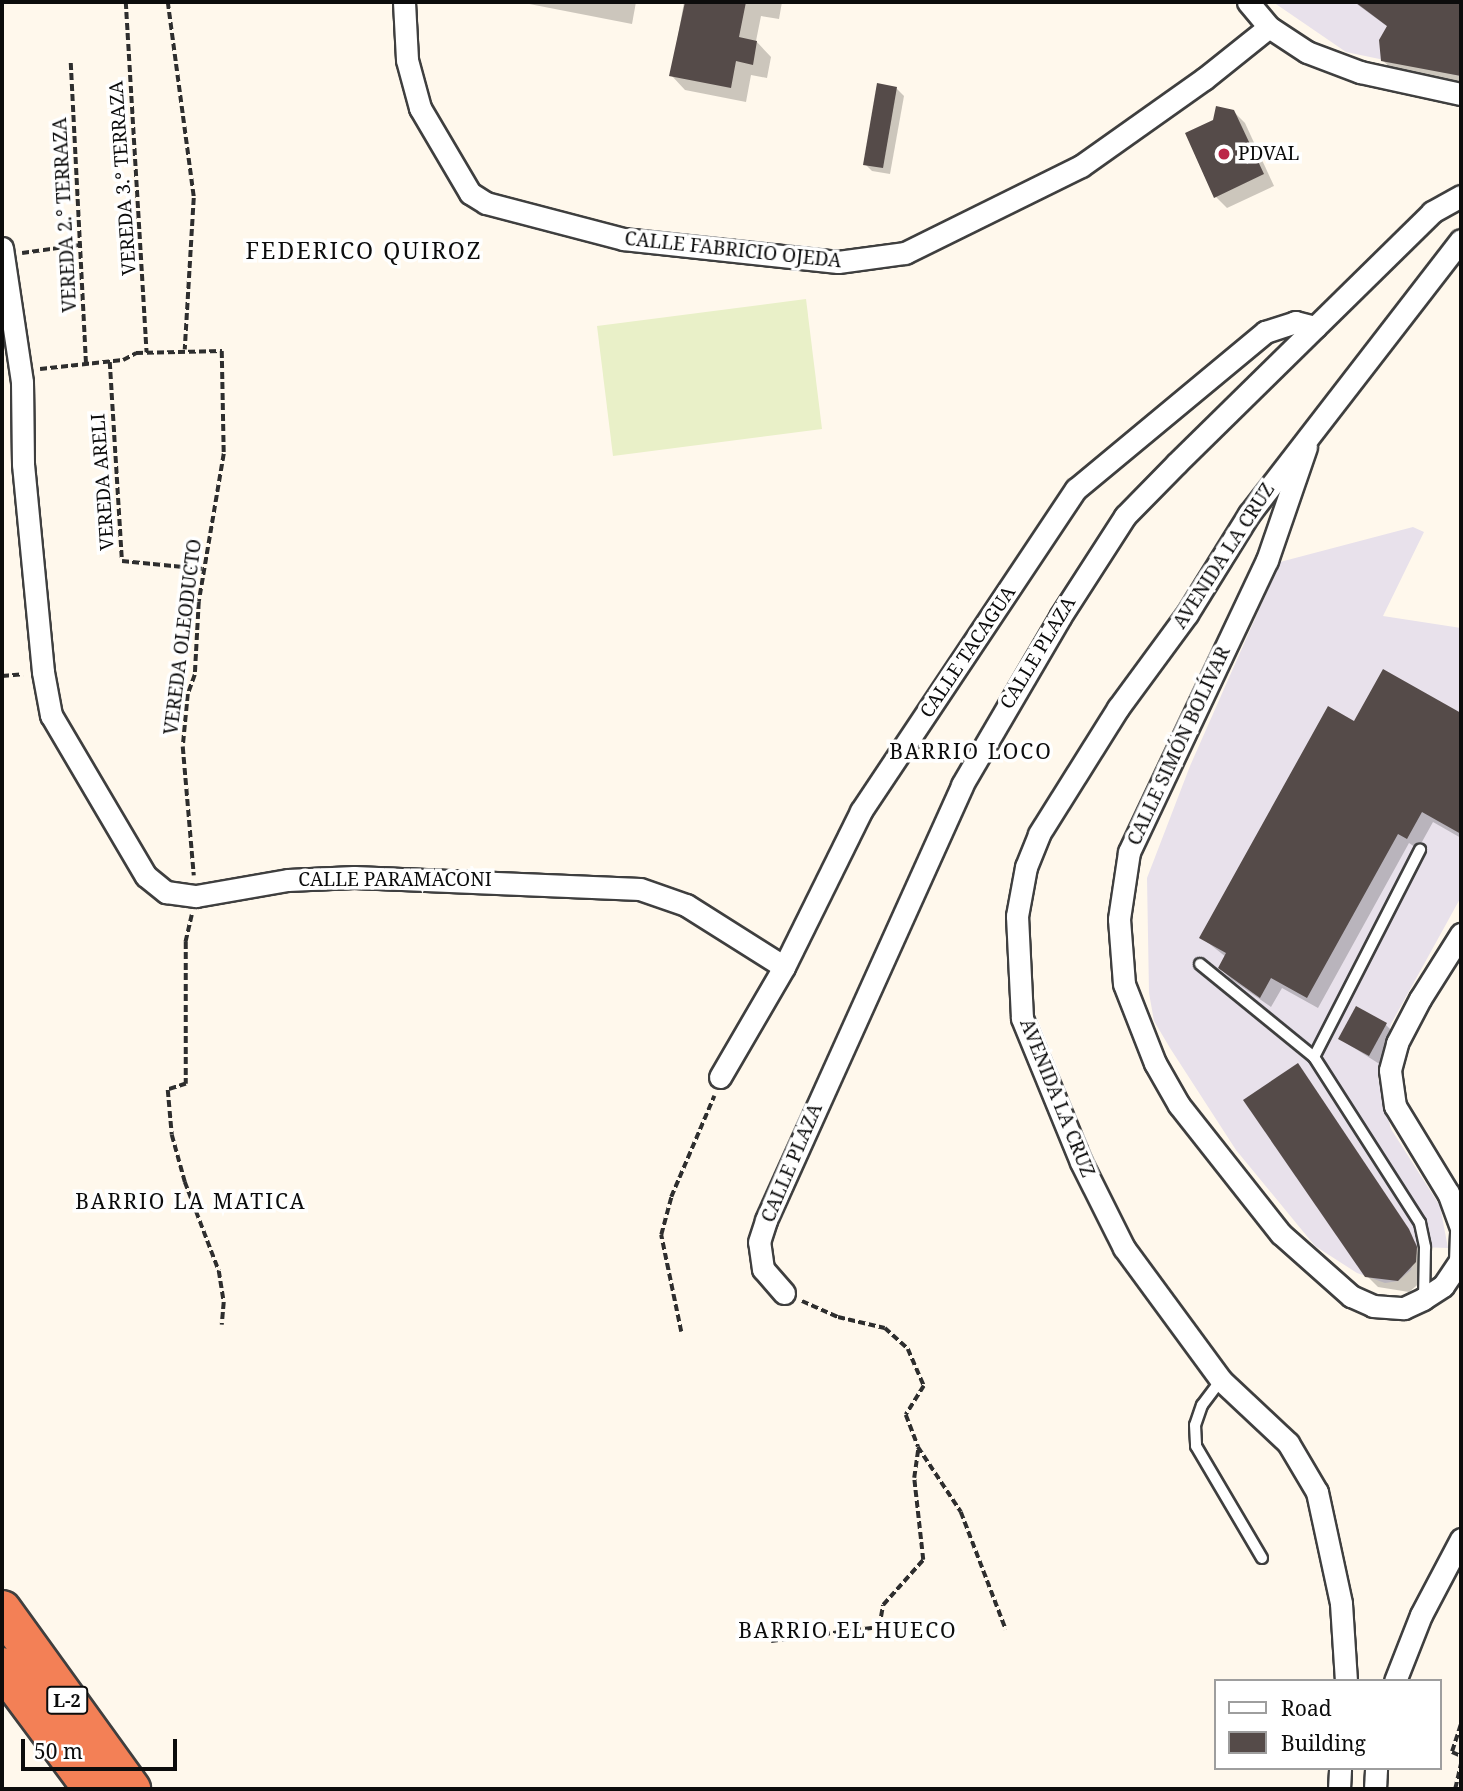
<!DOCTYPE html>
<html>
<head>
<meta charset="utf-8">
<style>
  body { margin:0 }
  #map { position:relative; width:1463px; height:1791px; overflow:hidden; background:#fff8ec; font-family:"Noto Serif",serif }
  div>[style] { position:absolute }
  .industrial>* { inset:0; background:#e8e1eb }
  .pitch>* { inset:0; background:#e9f0c8 }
  .shadow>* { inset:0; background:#0003 }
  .building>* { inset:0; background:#554b49 }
  .path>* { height:3.5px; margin-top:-1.75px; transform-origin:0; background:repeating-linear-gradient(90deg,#2e2e2e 0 7px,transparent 0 10.5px) }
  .roads { filter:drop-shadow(2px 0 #3f3f3f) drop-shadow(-2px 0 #3f3f3f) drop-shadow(0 2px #3f3f3f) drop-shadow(0 -2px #3f3f3f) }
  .lane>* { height:10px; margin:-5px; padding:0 5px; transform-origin:5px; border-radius:5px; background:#fff }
  .street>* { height:21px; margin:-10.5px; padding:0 10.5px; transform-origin:10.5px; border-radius:10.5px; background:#fff }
  .highway>* { height:38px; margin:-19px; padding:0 19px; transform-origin:19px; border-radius:19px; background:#f38056 }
  .dots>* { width:19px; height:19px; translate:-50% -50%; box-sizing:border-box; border:4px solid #fff; border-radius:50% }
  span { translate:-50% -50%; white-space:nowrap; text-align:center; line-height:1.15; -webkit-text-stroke:7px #fff; paint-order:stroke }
  .shield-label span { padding:2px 5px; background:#fff; border:2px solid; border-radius:5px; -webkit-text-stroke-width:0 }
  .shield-label { font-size:18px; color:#0c0c0c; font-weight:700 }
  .poi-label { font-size:19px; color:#0c0c0c }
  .left { translate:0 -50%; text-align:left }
  .street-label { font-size:19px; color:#0c0c0c }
  .neighbourhood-label { font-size:21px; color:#0c0c0c; letter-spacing:2px }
  .quarter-label { font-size:23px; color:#0c0c0c; letter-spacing:2px }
  .frame { position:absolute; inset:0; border:4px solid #0c0c0c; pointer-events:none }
  .legend { position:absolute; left:1214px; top:1679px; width:228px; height:91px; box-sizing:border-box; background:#fff; border:2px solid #9e9e9e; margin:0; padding:9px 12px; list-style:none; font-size:21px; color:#0c0c0c }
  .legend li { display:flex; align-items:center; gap:14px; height:35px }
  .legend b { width:35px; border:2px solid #9e9e9e }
  .scale { position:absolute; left:21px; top:1739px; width:156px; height:32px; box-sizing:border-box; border:4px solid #0c0c0c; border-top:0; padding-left:9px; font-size:21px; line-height:24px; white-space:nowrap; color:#0c0c0c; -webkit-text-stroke:5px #fff; paint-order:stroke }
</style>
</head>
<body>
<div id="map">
  <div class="industrial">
    <div style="clip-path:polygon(1273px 2px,1461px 2px,1461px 76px,1346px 52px)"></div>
    <div style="clip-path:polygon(1413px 527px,1424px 532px,1383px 616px,1461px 628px,1461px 897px,1391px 1024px,1378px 1078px,1391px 1129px,1440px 1206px,1448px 1248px,1417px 1247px,1411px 1270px,1398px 1281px,1385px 1283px,1357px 1273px,1315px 1246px,1236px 1150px,1170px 1048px,1154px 1021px,1149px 993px,1147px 878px,1190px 766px,1280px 562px)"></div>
  </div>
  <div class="pitch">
    <div style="clip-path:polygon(806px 299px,822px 429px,613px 456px,597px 326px)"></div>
  </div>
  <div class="shadow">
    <div style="clip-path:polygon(519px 2px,636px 2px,632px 24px)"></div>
    <div style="clip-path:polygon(684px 2px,782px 2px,779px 19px,761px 16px,756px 41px,771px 57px,767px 78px,751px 75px,746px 102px,685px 90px,671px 75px)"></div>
    <div style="clip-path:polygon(1354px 2px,1461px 2px,1461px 84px,1394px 71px,1382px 60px,1388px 27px)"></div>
    <div style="clip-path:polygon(896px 88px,904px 96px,890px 174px,872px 171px,865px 164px)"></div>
    <div style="clip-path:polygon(1233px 111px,1245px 123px,1274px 186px,1227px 208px,1216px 197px)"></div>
    <div style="clip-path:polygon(1383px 671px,1461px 715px,1461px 838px,1433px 822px,1418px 849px,1409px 843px,1318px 1008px,1282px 988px,1271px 1007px,1231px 979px,1220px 968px,1226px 957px,1202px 938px,1355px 723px)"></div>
    <div style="clip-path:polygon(1386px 1025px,1396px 1035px,1381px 1065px,1340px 1039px)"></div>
    <div style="clip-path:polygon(1298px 1065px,1427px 1260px,1422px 1281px,1409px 1292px,1378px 1287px,1367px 1276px)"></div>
  </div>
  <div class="building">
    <div style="clip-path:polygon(685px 2px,746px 2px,739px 37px,757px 41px,753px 65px,736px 61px,731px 88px,669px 76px)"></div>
    <div style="clip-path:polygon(1355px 2px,1461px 2px,1461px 76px,1381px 61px,1379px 40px,1387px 26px)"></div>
    <div style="clip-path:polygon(877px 83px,897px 87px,883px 168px,863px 165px)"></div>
    <div style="clip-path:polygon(1216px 106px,1234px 110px,1264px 174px,1214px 198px,1185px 133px,1213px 120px)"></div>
    <div style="clip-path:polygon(1383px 669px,1461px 713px,1461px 834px,1422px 812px,1407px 839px,1398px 834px,1307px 998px,1271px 978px,1260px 998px,1218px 968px,1226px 953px,1199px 938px,1328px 706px,1354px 721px)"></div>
    <div style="clip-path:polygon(1356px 1006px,1387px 1023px,1369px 1056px,1338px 1039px)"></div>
    <div style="clip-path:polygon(1298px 1063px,1409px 1229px,1417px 1247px,1416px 1262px,1398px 1281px,1365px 1277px,1243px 1100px)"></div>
  </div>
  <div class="path">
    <div style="left:126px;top:2px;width:351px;rotate:86.6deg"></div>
    <div style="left:168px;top:2px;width:198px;rotate:82.4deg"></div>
    <div style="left:194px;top:198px;width:152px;rotate:93.4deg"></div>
    <div style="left:71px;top:63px;width:301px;rotate:87.1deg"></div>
    <div style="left:22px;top:253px;width:59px;rotate:-7.9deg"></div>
    <div style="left:110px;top:362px;width:199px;rotate:86.5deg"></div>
    <div style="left:122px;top:561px;width:82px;rotate:5.6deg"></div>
    <div style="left:40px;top:369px;width:83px;rotate:-6.2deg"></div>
    <div style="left:123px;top:360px;width:15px;rotate:-28deg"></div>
    <div style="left:136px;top:353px;width:86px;rotate:-1.3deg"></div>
    <div style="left:222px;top:351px;width:103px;rotate:88.9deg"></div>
    <div style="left:224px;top:454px;width:150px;rotate:99.6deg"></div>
    <div style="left:199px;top:602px;width:73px;rotate:93.1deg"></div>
    <div style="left:195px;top:675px;width:20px;rotate:110deg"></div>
    <div style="left:188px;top:694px;width:53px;rotate:95.4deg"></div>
    <div style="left:183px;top:747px;width:129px;rotate:85.1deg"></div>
    <div style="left:2px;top:676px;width:21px;rotate:-5deg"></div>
    <div style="left:192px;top:915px;width:28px;rotate:103deg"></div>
    <div style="left:186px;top:942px;width:142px;rotate:90deg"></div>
    <div style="left:186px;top:1084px;width:19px;rotate:162deg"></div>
    <div style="left:168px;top:1090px;width:45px;rotate:84.9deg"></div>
    <div style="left:172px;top:1135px;width:49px;rotate:74.5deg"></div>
    <div style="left:185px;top:1182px;width:95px;rotate:69.1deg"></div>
    <div style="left:219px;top:1271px;width:31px;rotate:81deg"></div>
    <div style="left:224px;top:1302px;width:23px;rotate:95deg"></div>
    <div style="left:802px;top:1301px;width:39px;rotate:24deg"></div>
    <div style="left:838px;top:1317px;width:48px;rotate:13.2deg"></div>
    <div style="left:885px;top:1328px;width:31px;rotate:42deg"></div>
    <div style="left:908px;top:1349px;width:40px;rotate:66.6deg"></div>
    <div style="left:924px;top:1386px;width:34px;rotate:122deg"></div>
    <div style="left:906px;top:1415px;width:34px;rotate:69deg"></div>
    <div style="left:918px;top:1447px;width:78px;rotate:56.5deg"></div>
    <div style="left:961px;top:1512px;width:126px;rotate:69.1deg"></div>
    <div style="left:681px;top:1332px;width:99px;rotate:-101.7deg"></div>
    <div style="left:661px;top:1235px;width:39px;rotate:-75deg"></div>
    <div style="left:671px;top:1197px;width:110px;rotate:-66.9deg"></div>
    <div style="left:771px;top:1641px;width:109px;rotate:-7.4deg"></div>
    <div style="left:879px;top:1627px;width:22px;rotate:-80deg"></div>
    <div style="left:883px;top:1605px;width:60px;rotate:-48.4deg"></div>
    <div style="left:923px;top:1560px;width:82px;rotate:-96.3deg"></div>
    <div style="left:914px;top:1478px;width:29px;rotate:-82deg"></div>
    <div style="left:1461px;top:1725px;width:28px;rotate:108deg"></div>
    <div style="left:1452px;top:1752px;width:10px;rotate:24deg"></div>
    <div style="left:1455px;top:1789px;width:27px;rotate:-77deg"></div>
  </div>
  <div class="roads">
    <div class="lane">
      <div style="left:1200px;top:964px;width:147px;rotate:39.2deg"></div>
      <div style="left:1314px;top:1057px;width:197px;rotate:57.4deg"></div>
      <div style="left:1420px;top:1223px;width:25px;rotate:78deg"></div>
      <div style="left:1425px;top:1247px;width:51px;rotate:91.1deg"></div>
      <div style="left:1314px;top:1057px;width:233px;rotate:-62.9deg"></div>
      <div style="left:1221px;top:1380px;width:31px;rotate:127deg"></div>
      <div style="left:1202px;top:1405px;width:21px;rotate:109deg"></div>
      <div style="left:1195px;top:1425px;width:21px;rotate:87deg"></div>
      <div style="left:1196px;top:1446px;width:130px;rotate:59.5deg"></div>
    </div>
    <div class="street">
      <div style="left:404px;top:2px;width:58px;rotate:87deg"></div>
      <div style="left:407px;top:60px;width:50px;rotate:74.8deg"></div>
      <div style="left:420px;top:108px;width:99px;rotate:59.5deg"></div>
      <div style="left:470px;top:193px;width:19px;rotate:32deg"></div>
      <div style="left:486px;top:203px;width:142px;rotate:14.7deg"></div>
      <div style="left:623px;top:239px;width:216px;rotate:6.1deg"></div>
      <div style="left:838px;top:262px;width:68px;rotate:-7.7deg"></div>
      <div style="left:905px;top:253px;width:196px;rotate:-26.3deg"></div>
      <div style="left:1081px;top:166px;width:151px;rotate:-35.3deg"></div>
      <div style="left:1204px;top:79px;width:83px;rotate:-38.7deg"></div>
      <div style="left:1248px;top:2px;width:33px;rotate:50deg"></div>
      <div style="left:1269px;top:27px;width:45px;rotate:33.3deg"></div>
      <div style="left:1307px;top:52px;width:57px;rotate:20.7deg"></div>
      <div style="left:1360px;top:72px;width:103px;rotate:12.3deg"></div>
      <div style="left:2px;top:248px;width:135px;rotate:81.5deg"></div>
      <div style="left:22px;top:382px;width:82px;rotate:89.3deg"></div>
      <div style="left:23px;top:464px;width:209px;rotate:84.5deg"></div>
      <div style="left:43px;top:672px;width:44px;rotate:79.5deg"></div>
      <div style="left:51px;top:715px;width:187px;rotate:59.5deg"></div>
      <div style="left:146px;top:876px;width:26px;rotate:39deg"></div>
      <div style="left:166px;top:892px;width:30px;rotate:8deg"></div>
      <div style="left:196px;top:896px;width:93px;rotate:-9.9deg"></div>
      <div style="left:288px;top:880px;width:66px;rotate:-2.6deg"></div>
      <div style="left:354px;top:877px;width:286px;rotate:2.4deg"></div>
      <div style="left:640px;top:889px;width:49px;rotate:19.2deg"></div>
      <div style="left:686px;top:905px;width:116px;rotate:32.3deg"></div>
      <div style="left:1306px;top:447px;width:120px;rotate:109deg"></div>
      <div style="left:1267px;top:560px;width:323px;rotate:115.3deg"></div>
      <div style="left:1129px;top:852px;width:68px;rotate:98.5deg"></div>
      <div style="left:1119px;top:919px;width:65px;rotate:85.6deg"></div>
      <div style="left:1124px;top:984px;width:85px;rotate:68.6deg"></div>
      <div style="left:1155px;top:1063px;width:48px;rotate:60.3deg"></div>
      <div style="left:1179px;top:1105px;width:164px;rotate:51.7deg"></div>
      <div style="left:1281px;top:1234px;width:94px;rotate:41.5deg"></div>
      <div style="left:1351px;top:1296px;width:24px;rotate:24deg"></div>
      <div style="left:1373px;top:1306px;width:31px;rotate:4deg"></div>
      <div style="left:1404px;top:1308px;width:21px;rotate:-25deg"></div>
      <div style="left:1423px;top:1299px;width:24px;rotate:-33deg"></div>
      <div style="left:1443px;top:1286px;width:30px;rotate:-56deg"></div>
      <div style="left:1460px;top:1261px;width:33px;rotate:-88deg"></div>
      <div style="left:1461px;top:1228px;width:37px;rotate:-110deg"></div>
      <div style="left:1448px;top:1193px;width:102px;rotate:-121.3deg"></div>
      <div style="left:1395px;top:1106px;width:36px;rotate:-98deg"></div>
      <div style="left:1390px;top:1070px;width:28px;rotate:-75deg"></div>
      <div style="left:1397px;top:1043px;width:50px;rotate:-62.4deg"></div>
      <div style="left:1420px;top:999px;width:77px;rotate:-57.8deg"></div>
      <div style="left:720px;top:1077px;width:127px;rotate:-59.8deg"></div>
      <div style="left:784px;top:967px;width:174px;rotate:-63.7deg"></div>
      <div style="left:861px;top:811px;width:387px;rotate:-56.3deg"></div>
      <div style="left:1076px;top:489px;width:246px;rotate:-39.7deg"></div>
      <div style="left:1265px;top:332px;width:32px;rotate:-18deg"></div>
      <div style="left:1295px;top:322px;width:21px;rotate:14deg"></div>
      <div style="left:784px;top:1293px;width:32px;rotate:-131deg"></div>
      <div style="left:763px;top:1269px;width:27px;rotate:-98deg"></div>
      <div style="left:759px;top:1242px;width:23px;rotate:-72deg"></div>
      <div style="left:766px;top:1220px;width:477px;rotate:-65.7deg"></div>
      <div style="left:962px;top:785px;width:194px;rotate:-59.7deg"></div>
      <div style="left:1060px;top:617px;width:120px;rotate:-57.2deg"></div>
      <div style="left:1125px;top:516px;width:74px;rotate:-45.5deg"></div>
      <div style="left:1177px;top:463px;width:358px;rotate:-44.5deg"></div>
      <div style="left:1432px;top:212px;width:33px;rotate:-29deg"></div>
      <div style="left:1346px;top:1681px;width:78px;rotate:-93.7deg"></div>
      <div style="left:1341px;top:1603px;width:114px;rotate:-102.2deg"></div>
      <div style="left:1317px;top:1492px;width:57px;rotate:-120.6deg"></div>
      <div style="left:1288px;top:1443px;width:92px;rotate:-136.8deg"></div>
      <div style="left:1221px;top:1380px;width:164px;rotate:-126.3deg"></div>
      <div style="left:1124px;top:1248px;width:96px;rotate:-116.6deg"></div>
      <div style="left:1081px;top:1162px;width:156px;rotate:-112.3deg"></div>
      <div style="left:1022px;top:1018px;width:102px;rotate:-92.8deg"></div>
      <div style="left:1017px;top:916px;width:50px;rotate:-79.6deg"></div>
      <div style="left:1026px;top:867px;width:35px;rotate:-68deg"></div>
      <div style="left:1039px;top:834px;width:149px;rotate:-57.9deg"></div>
      <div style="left:1118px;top:708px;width:117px;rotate:-53.7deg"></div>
      <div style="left:1187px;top:614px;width:118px;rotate:-58.2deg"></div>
      <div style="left:1249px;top:514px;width:346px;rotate:-52.3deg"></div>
      <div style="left:1395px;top:1681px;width:71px;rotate:-68.5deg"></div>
      <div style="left:1421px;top:1615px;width:86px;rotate:-62.2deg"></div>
      <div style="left:1339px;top:1789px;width:21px;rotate:-87deg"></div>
      <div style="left:1375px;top:1789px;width:21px;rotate:-87deg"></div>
    </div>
    <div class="highway">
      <div style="left:2px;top:1610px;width:221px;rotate:54.2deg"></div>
      <div style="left:2px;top:1667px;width:152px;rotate:53.3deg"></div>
    </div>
  </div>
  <div class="dots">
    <div style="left:1224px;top:154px;background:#bb2648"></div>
  </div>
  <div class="shield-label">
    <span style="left:67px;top:1700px">L-2</span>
  </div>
  <div class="poi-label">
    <span class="left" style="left:1238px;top:154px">PDVAL</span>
  </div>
  <div class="street-label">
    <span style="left:123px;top:178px;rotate:-94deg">VEREDA 3.° TERRAZA</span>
    <span style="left:65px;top:215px;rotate:-93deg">VEREDA 2.° TERRAZA</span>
    <span style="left:733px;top:250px;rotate:6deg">CALLE FABRICIO OJEDA</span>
    <span style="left:103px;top:482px;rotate:-94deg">VEREDA ARELI</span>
    <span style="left:1224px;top:556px;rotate:-57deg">AVENIDA LA CRUZ</span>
    <span style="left:183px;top:637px;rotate:-83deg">VEREDA OLEODUCTO</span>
    <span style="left:968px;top:652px;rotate:-56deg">CALLE TACAGUA</span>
    <span style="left:1038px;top:653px;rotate:-59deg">CALLE PLAZA</span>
    <span style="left:1179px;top:746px;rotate:-65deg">CALLE SIMÓN BOLÍVAR</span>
    <span style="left:395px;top:880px">CALLE PARAMACONI</span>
    <span style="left:1057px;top:1098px;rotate:68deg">AVENIDA LA CRUZ</span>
    <span style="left:792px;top:1163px;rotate:-67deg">CALLE PLAZA</span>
  </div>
  <div class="neighbourhood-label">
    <span style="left:971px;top:751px">BARRIO LOCO</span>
    <span style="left:191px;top:1201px">BARRIO LA MATICA</span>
    <span style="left:848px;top:1630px">BARRIO EL HUECO</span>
  </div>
  <div class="quarter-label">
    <span style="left:364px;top:250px">FEDERICO QUIROZ</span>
  </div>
  <div class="frame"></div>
  <ul class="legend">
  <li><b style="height:9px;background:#fff"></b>Road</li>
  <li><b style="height:19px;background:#554b49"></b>Building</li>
  </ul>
  <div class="scale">50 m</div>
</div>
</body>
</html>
